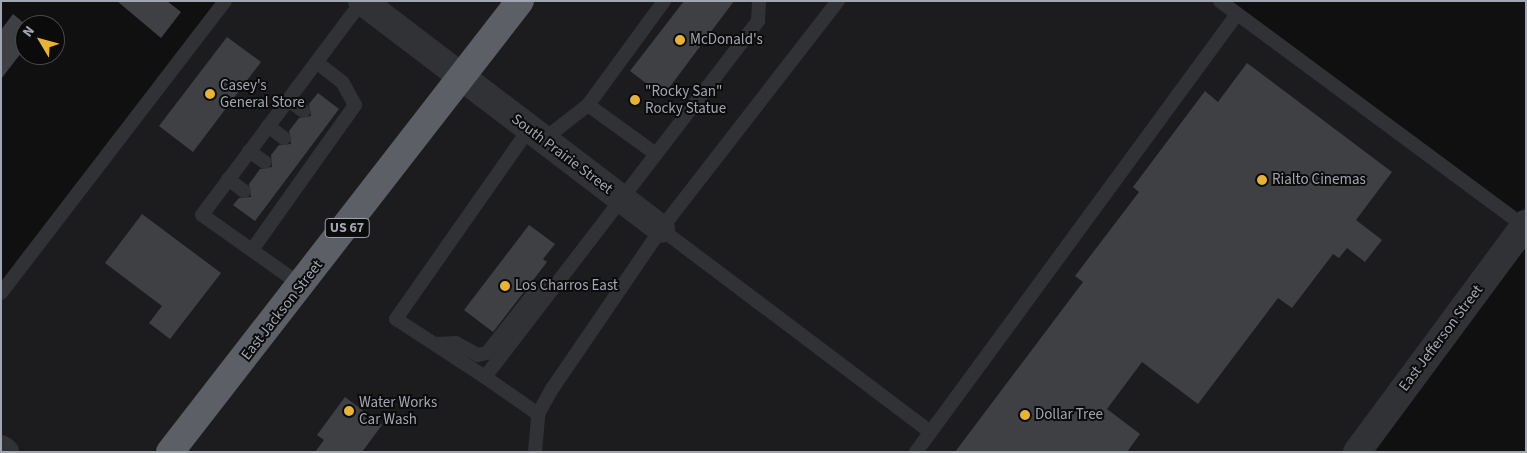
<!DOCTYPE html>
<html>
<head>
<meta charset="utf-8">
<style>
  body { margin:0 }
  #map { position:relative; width:1527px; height:453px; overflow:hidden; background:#101011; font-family:"Source Sans 3",sans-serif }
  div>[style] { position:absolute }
  .built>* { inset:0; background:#1c1c1e }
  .building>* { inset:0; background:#3f4044 }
  .lane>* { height:14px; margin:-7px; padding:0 7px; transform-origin:7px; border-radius:7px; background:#313236 }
  .street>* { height:28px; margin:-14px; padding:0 14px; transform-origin:14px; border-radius:14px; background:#313236 }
  .highway>* { height:28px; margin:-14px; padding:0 14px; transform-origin:14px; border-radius:14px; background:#5d5f67 }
  .dots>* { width:14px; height:14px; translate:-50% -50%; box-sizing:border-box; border:2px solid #0b0b0c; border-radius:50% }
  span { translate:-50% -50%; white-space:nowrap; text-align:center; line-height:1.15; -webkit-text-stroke:4px #0b0b0c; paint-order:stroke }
  .shield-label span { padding:1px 4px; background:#0b0b0c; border:1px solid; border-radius:4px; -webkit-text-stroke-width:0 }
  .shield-label { font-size:14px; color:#a2a6b1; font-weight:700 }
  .poi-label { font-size:15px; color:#a2a6b1 }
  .left { translate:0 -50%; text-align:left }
  .street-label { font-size:15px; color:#a2a6b1 }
  .frame { position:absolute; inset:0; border:2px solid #a2a6b1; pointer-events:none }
  .north { position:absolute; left:15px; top:15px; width:50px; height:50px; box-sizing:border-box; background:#0b0b0c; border:1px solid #47494e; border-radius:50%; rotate:307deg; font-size:14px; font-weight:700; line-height:20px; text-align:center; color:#a2a6b1 }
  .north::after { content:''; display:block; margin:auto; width:18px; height:22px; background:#e8b332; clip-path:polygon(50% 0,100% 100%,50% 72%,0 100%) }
</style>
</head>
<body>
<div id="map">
  <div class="built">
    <div style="clip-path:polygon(225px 1px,1222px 1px,1524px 226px,1350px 452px,1px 452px,1px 293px)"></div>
  </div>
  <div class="building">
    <div style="clip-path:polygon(117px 1px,167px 1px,181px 12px,161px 38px)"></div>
    <div style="clip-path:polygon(684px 1px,734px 1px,663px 96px,630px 71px)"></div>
    <div style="clip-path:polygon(13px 14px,25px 24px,25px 48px,1px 79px,1px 30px)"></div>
    <div style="clip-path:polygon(227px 37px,261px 62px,193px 152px,159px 126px)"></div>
    <div style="clip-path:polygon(1247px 63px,1392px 172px,1356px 220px,1382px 240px,1365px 262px,1347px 248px,1339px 258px,1333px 254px,1292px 308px,1278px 298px,1198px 404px,1142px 362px,1107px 409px,1140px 434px,1127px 452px,955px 452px,1083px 282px,1075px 276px,1139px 192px,1133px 187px,1205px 91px,1218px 102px)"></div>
    <div style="clip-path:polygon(318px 93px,339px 109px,255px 221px,233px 205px,239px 198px,251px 197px,249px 184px,260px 169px,272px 167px,271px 155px,279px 145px,291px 144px,289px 131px,299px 118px,311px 116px,309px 104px)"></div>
    <div style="clip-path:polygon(142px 214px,221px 273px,170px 339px,149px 323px,162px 306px,105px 263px)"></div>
    <div style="clip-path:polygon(529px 225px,555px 244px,543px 259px,547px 262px,493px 332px,464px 310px)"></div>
    <div style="clip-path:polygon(345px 397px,382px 425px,362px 452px,315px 452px,324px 440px,317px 435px)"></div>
  </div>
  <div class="lane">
    <div style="left:1220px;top:1px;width:378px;rotate:36.5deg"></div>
    <div style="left:288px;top:100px;width:19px;rotate:35deg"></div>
    <div style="left:588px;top:105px;width:84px;rotate:35.8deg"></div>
    <div style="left:268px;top:126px;width:20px;rotate:37deg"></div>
    <div style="left:529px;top:129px;width:232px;rotate:125deg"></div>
    <div style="left:396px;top:319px;width:106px;rotate:33.1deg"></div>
    <div style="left:485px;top:377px;width:449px;rotate:-52.5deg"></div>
    <div style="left:758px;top:21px;width:20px;rotate:-87deg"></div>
    <div style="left:543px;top:140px;width:57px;rotate:-37.9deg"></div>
    <div style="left:588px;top:105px;width:129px;rotate:-53.8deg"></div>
    <div style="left:249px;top:151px;width:19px;rotate:35deg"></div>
    <div style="left:228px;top:179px;width:20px;rotate:37deg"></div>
    <div style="left:661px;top:229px;width:337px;rotate:37deg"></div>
    <div style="left:252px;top:250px;width:178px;rotate:-54.6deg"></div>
    <div style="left:355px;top:105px;width:26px;rotate:-119deg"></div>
    <div style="left:342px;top:82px;width:31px;rotate:-142deg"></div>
    <div style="left:301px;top:285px;width:121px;rotate:-144.7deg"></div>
    <div style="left:202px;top:215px;width:267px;rotate:-53.2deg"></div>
    <div style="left:1px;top:293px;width:368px;rotate:-52.5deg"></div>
    <div style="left:435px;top:344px;width:21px;rotate:-3deg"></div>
    <div style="left:456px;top:343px;width:25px;rotate:29deg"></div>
    <div style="left:478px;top:355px;width:9px;rotate:-13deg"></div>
    <div style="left:487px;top:353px;width:71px;rotate:-51.8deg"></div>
    <div style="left:531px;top:297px;width:25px;rotate:-29deg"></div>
    <div style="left:485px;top:377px;width:65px;rotate:34.9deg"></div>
    <div style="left:535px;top:452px;width:38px;rotate:-85deg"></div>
    <div style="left:538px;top:414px;width:29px;rotate:-61deg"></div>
    <div style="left:552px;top:389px;width:194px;rotate:-55.7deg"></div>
    <div style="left:661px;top:229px;width:289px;rotate:-52.2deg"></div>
    <div style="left:916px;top:452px;width:543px;rotate:-53.76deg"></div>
  </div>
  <div class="street">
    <div style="left:362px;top:1px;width:376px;rotate:37.3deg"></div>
    <div style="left:1px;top:449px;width:5px;rotate:37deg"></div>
    <div style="left:1357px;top:452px;width:284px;rotate:-53.5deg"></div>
  </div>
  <div class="highway">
    <div style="left:170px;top:452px;width:571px;rotate:-52.19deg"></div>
  </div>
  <div class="dots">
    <div style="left:680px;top:40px;background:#e8b332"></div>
    <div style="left:210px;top:94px;background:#e8b332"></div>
    <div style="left:635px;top:100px;background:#e8b332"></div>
    <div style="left:1262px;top:180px;background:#e8b332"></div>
    <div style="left:505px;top:286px;background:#e8b332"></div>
    <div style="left:349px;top:411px;background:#e8b332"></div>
    <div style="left:1025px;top:415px;background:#e8b332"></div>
  </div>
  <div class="shield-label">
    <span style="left:347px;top:228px">US 67</span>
  </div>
  <div class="poi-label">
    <span class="left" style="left:690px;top:40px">McDonald's</span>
    <span class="left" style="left:220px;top:94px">Casey's<br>General Store</span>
    <span class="left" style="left:645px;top:100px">"Rocky San"<br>Rocky Statue</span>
    <span class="left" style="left:1272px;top:180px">Rialto Cinemas</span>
    <span class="left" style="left:515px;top:286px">Los Charros East</span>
    <span class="left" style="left:359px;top:411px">Water Works<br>Car Wash</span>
    <span class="left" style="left:1035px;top:415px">Dollar Tree</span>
  </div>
  <div class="street-label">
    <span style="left:562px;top:154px;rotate:37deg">South Prairie Street</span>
    <span style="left:282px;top:310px;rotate:-52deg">East Jackson Street</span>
    <span style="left:1441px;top:338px;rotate:-53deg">East Jefferson Street</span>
  </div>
  <div class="frame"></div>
  <div class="north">N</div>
</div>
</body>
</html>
